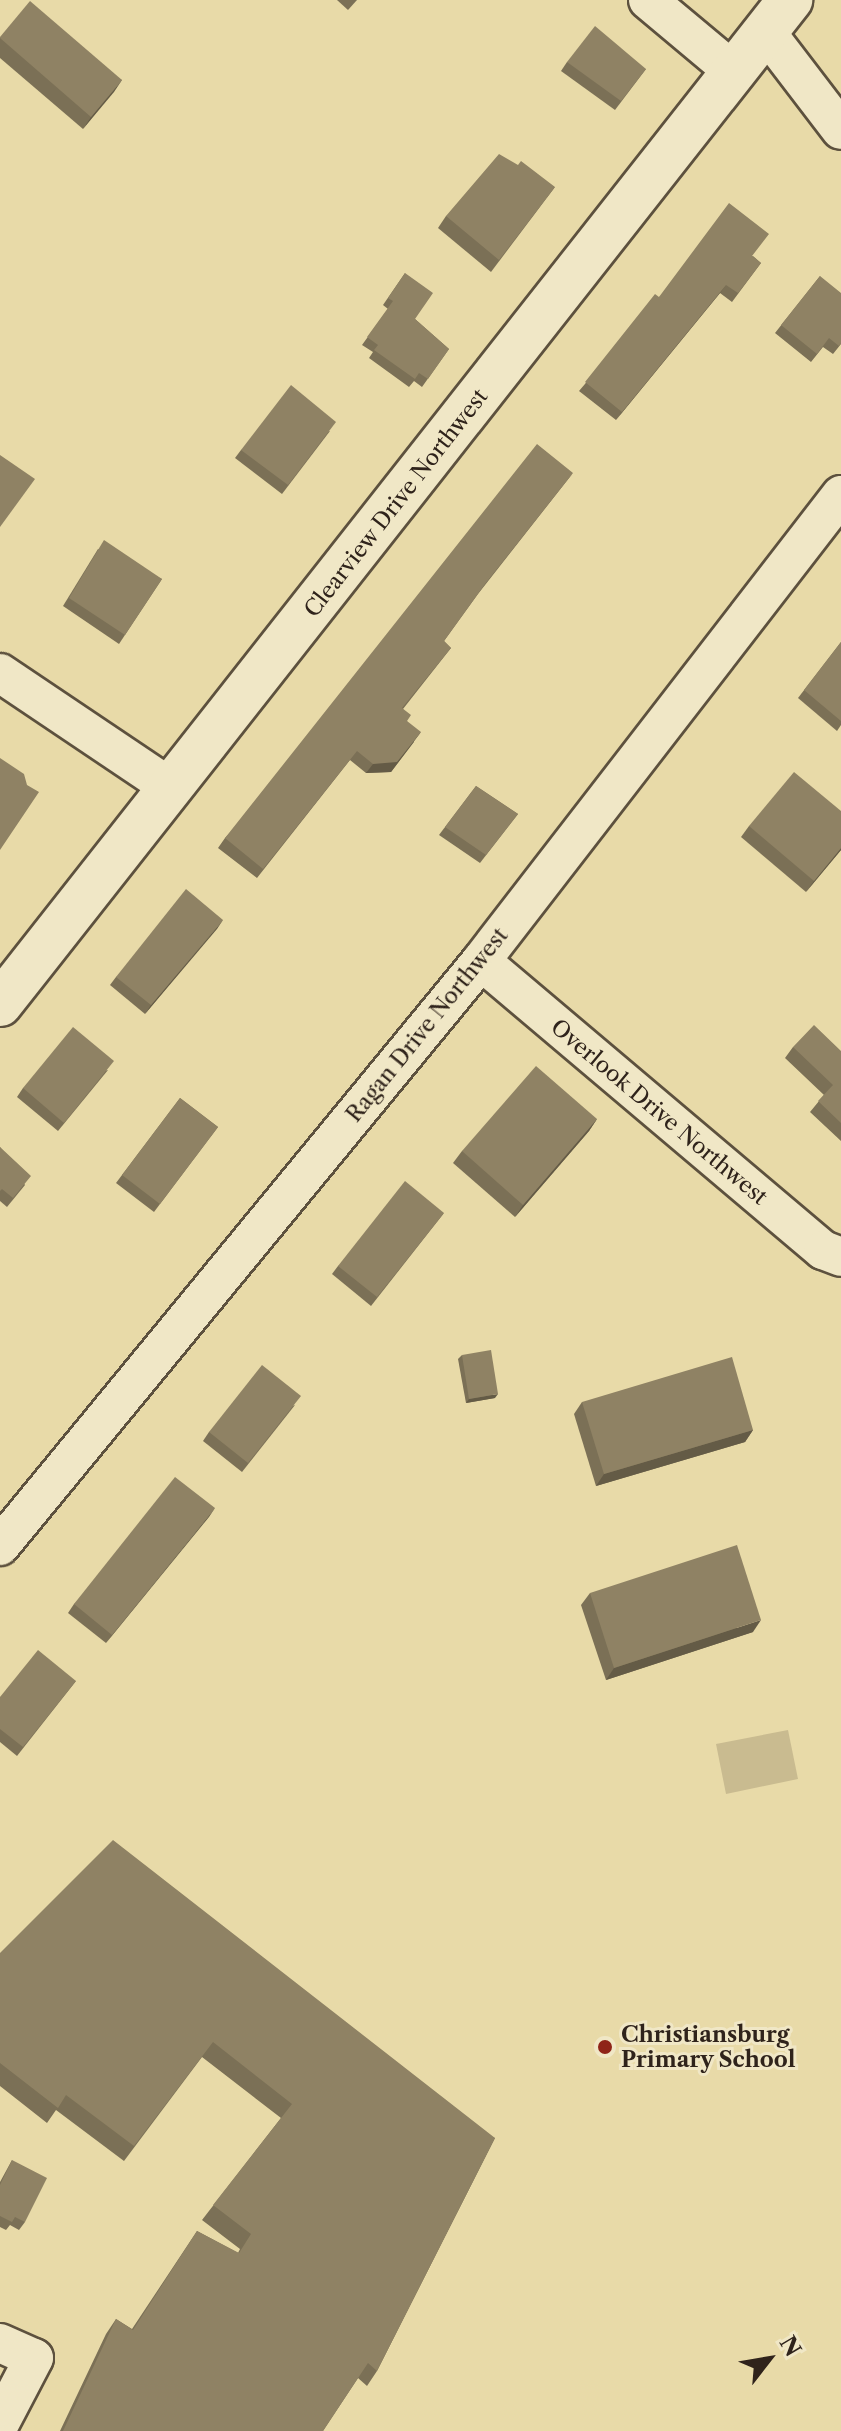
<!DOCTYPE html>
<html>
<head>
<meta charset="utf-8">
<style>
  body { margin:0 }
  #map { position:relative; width:841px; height:2431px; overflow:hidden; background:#e8daa8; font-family:"Libre Caslon Text",serif }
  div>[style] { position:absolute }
  .green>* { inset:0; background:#c9bb90 }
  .roads { filter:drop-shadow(2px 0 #5d513e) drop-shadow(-2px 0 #5d513e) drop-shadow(0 2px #5d513e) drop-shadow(0 -2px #5d513e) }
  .street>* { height:38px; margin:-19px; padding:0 19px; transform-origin:19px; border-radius:19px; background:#f0e7c6 }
  .secondary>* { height:44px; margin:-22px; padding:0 22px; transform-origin:22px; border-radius:22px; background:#f0e7c6 }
  .wall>* { inset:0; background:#7b7056 }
  .shaded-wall>* { inset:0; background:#645b46 }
  .building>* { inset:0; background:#8f8264 }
  .dots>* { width:22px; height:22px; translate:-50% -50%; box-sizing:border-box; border:4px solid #f0e7c6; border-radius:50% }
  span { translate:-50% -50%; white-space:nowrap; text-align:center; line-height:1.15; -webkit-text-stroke:6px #f0e7c6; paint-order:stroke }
  .street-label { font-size:22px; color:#2f231b }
  .poi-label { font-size:22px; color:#2f231b; font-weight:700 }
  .left { translate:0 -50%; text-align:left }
  .north { position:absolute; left:729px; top:2319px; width:80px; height:80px; -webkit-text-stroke:6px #f0e7c6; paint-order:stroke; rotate:59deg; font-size:22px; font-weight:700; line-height:32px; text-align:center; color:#2f231b }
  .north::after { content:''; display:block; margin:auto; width:28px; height:36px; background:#2f231b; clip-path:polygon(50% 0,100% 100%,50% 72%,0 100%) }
</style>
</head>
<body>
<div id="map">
  <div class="green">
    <div style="clip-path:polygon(788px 1730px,798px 1779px,726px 1794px,716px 1744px)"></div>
  </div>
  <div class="roads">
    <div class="street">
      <div style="left:648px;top:0;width:112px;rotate:39.9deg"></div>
      <div style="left:766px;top:32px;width:123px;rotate:52.6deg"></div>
      <div style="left:0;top:673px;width:206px;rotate:33.9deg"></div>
      <div style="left:481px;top:961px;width:448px;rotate:40.2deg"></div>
      <div style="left:823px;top:1250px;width:19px;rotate:21deg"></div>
      <div style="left:0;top:1546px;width:757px;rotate:-50.57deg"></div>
      <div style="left:481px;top:961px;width:589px;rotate:-52.31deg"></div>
      <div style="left:0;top:2343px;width:37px;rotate:24deg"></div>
      <div style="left:34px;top:2358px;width:73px;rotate:117.6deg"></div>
    </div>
    <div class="secondary">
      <div style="left:0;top:1004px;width:1278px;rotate:-51.8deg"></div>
    </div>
  </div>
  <div class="wall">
    <div style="clip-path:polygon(337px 0,357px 0,348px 10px)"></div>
    <div style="clip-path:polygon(0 37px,122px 80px,83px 129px,0 58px)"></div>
    <div style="clip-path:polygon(567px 62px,646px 69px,615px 110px,561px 71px)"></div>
    <div style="clip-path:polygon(555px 187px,491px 272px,438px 228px,446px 216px)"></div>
    <div style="clip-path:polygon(753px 256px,761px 263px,732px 302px,720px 293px,616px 420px,579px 391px,659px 297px)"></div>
    <div style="clip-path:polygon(405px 273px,415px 319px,449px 349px,422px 387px,414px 381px,409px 387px,369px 358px,373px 352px,362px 345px,388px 309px,383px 305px)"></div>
    <div style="clip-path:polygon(820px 276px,841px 344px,833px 354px,823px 347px,811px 362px,775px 333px)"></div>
    <div style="clip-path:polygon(330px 431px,282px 494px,235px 458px,241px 450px)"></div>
    <div style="clip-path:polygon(573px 473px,478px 594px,444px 641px,451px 648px,403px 709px,414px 742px,391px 772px,366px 773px,350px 760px,257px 878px,218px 848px,225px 838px)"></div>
    <div style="clip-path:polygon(98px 549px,162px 579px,119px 644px,63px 606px)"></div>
    <div style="clip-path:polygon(841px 642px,841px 725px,837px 731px,798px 698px)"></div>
    <div style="clip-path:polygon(476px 786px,518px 814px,480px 863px,439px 835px)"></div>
    <div style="clip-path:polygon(841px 811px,841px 850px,806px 892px,741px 837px,749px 826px)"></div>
    <div style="clip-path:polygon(223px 920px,145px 1014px,110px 985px,116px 977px)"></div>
    <div style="clip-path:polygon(793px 1047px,841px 1051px,841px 1141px,810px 1112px,824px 1095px,785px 1058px)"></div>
    <div style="clip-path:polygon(108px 1070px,58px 1131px,17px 1097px,23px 1088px)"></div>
    <div style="clip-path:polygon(180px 1098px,218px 1127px,154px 1212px,116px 1183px)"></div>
    <div style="clip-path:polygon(597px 1119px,589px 1131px,515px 1217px,453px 1163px,462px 1151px)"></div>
    <div style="clip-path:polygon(0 1147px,25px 1185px,7px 1207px,0 1201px)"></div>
    <div style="clip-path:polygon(444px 1213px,371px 1306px,332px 1274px,338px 1266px)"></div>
    <div style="clip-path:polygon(462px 1355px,495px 1398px,466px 1403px,458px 1359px)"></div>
    <div style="clip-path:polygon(582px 1402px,753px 1430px,745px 1442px,596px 1486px,574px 1414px)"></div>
    <div style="clip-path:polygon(295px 1405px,242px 1472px,203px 1441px,209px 1432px)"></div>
    <div style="clip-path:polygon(215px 1508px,106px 1643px,68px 1613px,74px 1604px)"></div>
    <div style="clip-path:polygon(590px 1593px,753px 1632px,606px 1680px,581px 1605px)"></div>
    <div style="clip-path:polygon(76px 1681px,17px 1756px,0 1742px,0 1697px)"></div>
    <div style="clip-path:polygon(0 1953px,495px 2138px,377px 2371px,367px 2386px,358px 2378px,323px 2431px,60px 2431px,106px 2334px,116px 2319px,132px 2329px,197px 2231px,238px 2253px,240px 2249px,202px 2220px,281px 2118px,202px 2057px,124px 2161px,56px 2110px,47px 2123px,0 2086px)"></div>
    <div style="clip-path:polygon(12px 2160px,25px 2222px,19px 2230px,10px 2225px,6px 2230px,0 2227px,0 2182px)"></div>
  </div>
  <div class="shaded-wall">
    <div style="clip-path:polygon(122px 80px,114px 92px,83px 129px,91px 117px)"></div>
    <div style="clip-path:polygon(726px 285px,720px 293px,616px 420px,622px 412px)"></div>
    <div style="clip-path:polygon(421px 732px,391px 772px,366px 773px,373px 764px)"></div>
    <div style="clip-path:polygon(841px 848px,841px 850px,806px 892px,814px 881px)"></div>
    <div style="clip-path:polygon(223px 920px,217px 929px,145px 1014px,151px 1005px)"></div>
    <div style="clip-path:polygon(597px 1119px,589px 1131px,515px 1217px,523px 1205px)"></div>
    <div style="clip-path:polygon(498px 1394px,495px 1398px,466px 1403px,469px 1399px)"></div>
    <div style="clip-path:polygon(753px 1430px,745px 1442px,596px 1486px,604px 1474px)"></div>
    <div style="clip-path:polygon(215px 1508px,209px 1517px,106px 1643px,112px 1635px)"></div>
    <div style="clip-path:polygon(761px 1620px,753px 1632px,606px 1680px,614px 1668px)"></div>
  </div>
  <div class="building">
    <div style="clip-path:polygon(30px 1px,122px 80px,91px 117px,0 38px,0 37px)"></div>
    <div style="clip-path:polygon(595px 26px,646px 69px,621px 101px,567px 62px)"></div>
    <div style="clip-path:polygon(499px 154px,518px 165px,521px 161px,555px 187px,499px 260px,446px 216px)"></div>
    <div style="clip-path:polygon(729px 203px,769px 234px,752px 256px,761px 263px,738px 293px,726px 285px,622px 412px,585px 382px,655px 294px,659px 297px)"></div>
    <div style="clip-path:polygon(405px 273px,433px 293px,415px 319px,449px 349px,428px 379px,419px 373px,415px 379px,374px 350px,378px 345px,367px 337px,393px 301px,388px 298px)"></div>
    <div style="clip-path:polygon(820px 276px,841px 293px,841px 343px,839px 346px,829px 338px,817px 354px,781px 325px)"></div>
    <div style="clip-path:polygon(291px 385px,336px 422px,288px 485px,241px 450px)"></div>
    <div style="clip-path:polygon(537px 444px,573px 473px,485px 584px,444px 641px,451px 648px,402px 708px,411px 715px,407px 721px,421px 732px,397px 762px,373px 764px,357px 751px,263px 869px,225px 838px)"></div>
    <div style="clip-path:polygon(0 455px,35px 479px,0 527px)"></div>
    <div style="clip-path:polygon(104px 540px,162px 579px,125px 635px,69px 598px)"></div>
    <div style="clip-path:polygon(841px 642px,841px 721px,804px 690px)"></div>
    <div style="clip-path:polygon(0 758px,24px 774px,27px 785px,39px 792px,0 850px)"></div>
    <div style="clip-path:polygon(794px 772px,841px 811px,841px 848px,814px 881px,749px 826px)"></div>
    <div style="clip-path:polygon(476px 786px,518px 814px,486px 855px,445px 827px)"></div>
    <div style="clip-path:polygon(186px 889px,223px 920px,151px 1005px,116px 977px)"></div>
    <div style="clip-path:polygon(814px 1025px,841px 1051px,841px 1123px,818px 1101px,833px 1085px,793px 1047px)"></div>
    <div style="clip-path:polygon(73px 1027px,114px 1061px,64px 1123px,23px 1088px)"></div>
    <div style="clip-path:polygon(536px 1066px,597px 1119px,523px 1205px,462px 1151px)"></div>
    <div style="clip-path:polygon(180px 1098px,218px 1127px,160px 1204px,122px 1175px)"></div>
    <div style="clip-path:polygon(0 1147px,31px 1176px,13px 1198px,2px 1189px,0 1191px)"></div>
    <div style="clip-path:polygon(405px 1181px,444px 1213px,377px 1297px,338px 1266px)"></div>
    <div style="clip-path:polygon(491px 1350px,498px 1394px,469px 1399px,462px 1355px)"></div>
    <div style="clip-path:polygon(732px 1357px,753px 1430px,604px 1474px,582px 1402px)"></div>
    <div style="clip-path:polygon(262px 1365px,301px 1396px,248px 1463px,209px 1432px)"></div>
    <div style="clip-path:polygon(175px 1477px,215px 1508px,112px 1635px,74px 1604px)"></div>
    <div style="clip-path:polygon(737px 1545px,761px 1620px,614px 1668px,590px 1593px)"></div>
    <div style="clip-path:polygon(38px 1650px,76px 1681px,23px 1747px,0 1729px,0 1697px)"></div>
    <div style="clip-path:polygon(113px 1840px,495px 2138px,377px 2371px,368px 2363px,323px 2431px,63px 2431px,116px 2319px,133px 2330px,197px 2231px,239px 2253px,251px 2234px,213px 2205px,292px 2104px,213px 2042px,134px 2146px,66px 2095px,58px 2108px,0 2063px,0 1953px)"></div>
    <div style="clip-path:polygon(12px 2160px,47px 2178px,25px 2222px,15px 2217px,12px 2222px,0 2216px,0 2185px)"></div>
  </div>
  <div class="dots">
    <div style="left:605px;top:2047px;background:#8f2418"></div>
  </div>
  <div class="street-label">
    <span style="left:396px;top:503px;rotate:-52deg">Clearview Drive Northwest</span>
    <span style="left:427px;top:1025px;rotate:-51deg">Ragan Drive Northwest</span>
    <span style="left:659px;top:1112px;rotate:40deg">Overlook Drive Northwest</span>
  </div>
  <div class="poi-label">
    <span class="left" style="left:621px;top:2047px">Christiansburg<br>Primary School</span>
  </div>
  <div class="north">N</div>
</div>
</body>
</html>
